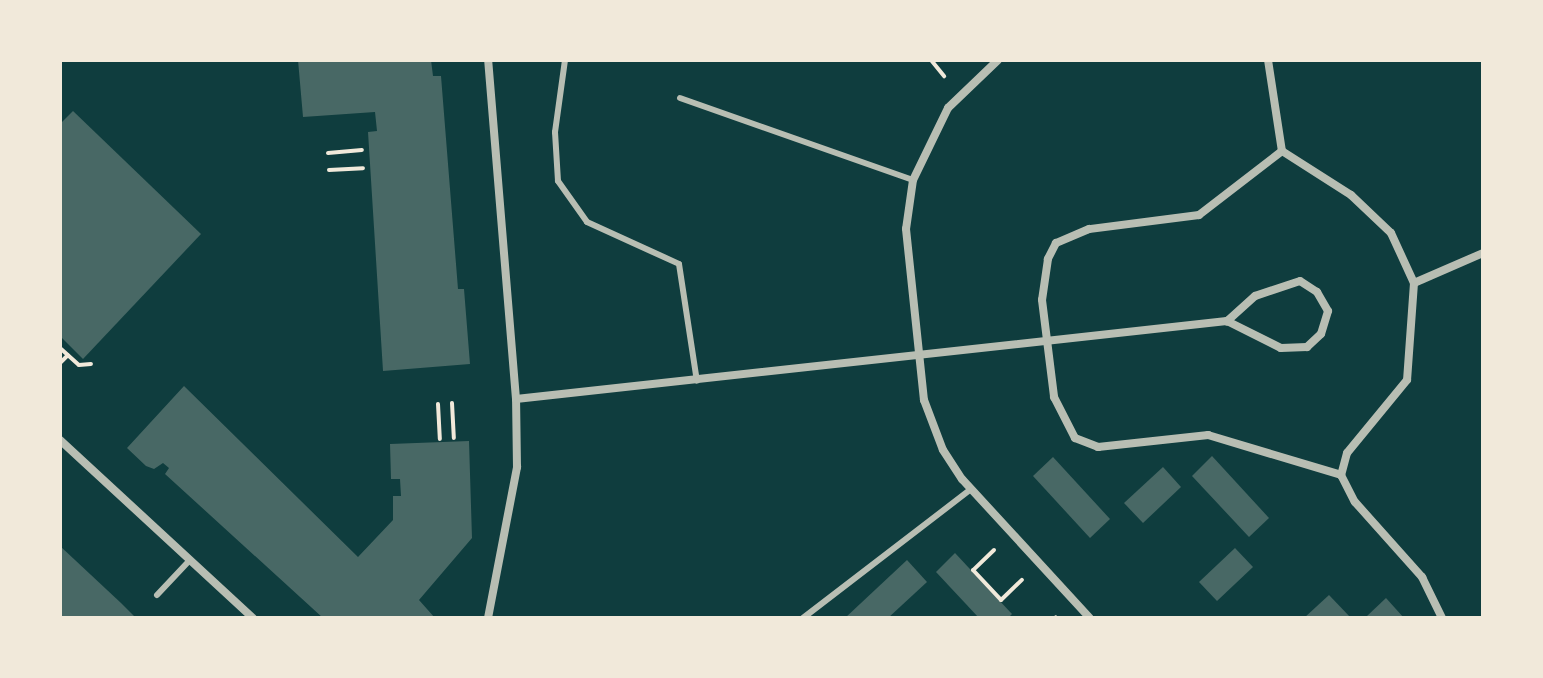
<!DOCTYPE html>
<html>
<head>
<meta charset="utf-8">
<style>
  body { margin:0 }
  #map { position:relative; width:1543px; height:678px; overflow:hidden; background:#0f3d3e; font-family:"Archivo Narrow",sans-serif }
  div>[style] { position:absolute }
  .building>* { inset:0; background:#486865 }
  .path>* { height:4px; margin:-2px; padding:0 2px; transform-origin:2px; border-radius:2px; background:#f1e9da }
  .service>* { height:6px; margin:-3px; padding:0 3px; transform-origin:3px; border-radius:3px; background:#b8beb3 }
  .minor>* { height:8px; margin:-4px; padding:0 4px; transform-origin:4px; border-radius:4px; background:#b8beb3 }
  span { translate:-50% -50%; white-space:nowrap; text-align:center; line-height:1.15; -webkit-text-stroke:8px #f1e9da; paint-order:stroke }
  .frame { position:absolute; inset:0; border:62px solid #f1e9da; pointer-events:none }
</style>
</head>
<body>
<div id="map">
  <div class="building">
    <div style="clip-path:polygon(298px 60px,431px 60px,433px 76px,441px 76px,458px 289px,464px 289px,470px 364px,383px 371px,368px 132px,377px 131px,375px 112px,303px 117px)"></div>
    <div style="clip-path:polygon(73px 111px,201px 234px,83px 359px,60px 336px,60px 124px)"></div>
    <div style="clip-path:polygon(184px 386px,358px 557px,393px 520px,393px 496px,401px 496px,400px 479px,391px 479px,390px 444px,469px 441px,472px 538px,419px 600px,435px 618px,323px 618px,165px 474px,169px 468px,163px 463px,154px 469px,146px 466px,127px 448px)"></div>
    <div style="clip-path:polygon(1212px 456px,1269px 518px,1249px 537px,1192px 476px)"></div>
    <div style="clip-path:polygon(1053px 457px,1110px 519px,1090px 538px,1033px 476px)"></div>
    <div style="clip-path:polygon(1163px 467px,1181px 487px,1143px 523px,1124px 503px)"></div>
    <div style="clip-path:polygon(60px 546px,121px 603px,136px 618px,60px 618px)"></div>
    <div style="clip-path:polygon(1235px 548px,1253px 567px,1217px 601px,1199px 582px)"></div>
    <div style="clip-path:polygon(955px 553px,1012px 614px,1008px 618px,979px 618px,936px 572px)"></div>
    <div style="clip-path:polygon(907px 560px,927px 582px,888px 618px,845px 618px)"></div>
    <div style="clip-path:polygon(1329px 595px,1351px 618px,1304px 618px)"></div>
    <div style="clip-path:polygon(1386px 598px,1404px 618px,1367px 616px)"></div>
  </div>
  <div class="path">
    <div style="left:931px;top:60px;width:21px;rotate:51deg"></div>
    <div style="left:1483px;top:60px;width:1px;rotate:90deg"></div>
    <div style="left:328px;top:153px;width:34px;rotate:-5deg"></div>
    <div style="left:329px;top:170px;width:34px;rotate:-3deg"></div>
    <div style="left:60px;top:348px;width:25px;rotate:42deg"></div>
    <div style="left:79px;top:365px;width:12px;rotate:-5deg"></div>
    <div style="left:60px;top:363px;width:11px;rotate:-45deg"></div>
    <div style="left:452px;top:403px;width:35px;rotate:87deg"></div>
    <div style="left:438px;top:404px;width:35px;rotate:87deg"></div>
    <div style="left:994px;top:550px;width:29px;rotate:136deg"></div>
    <div style="left:973px;top:570px;width:41px;rotate:47deg"></div>
    <div style="left:1001px;top:600px;width:29px;rotate:-44deg"></div>
    <div style="left:1055px;top:618px;width:1px;rotate:-45deg"></div>
  </div>
  <div class="service">
    <div style="left:565px;top:60px;width:73px;rotate:97.9deg"></div>
    <div style="left:555px;top:132px;width:49px;rotate:86.5deg"></div>
    <div style="left:558px;top:181px;width:50px;rotate:54.7deg"></div>
    <div style="left:587px;top:222px;width:101px;rotate:24.5deg"></div>
    <div style="left:679px;top:264px;width:118px;rotate:81.3deg"></div>
    <div style="left:680px;top:98px;width:247px;rotate:19.4deg"></div>
    <div style="left:157px;top:595px;width:48px;rotate:-46.7deg"></div>
    <div style="left:803px;top:618px;width:212px;rotate:-37.5deg"></div>
  </div>
  <div class="minor">
    <div style="left:998px;top:60px;width:69px;rotate:136.2deg"></div>
    <div style="left:948px;top:108px;width:80px;rotate:115.9deg"></div>
    <div style="left:913px;top:180px;width:49px;rotate:98.1deg"></div>
    <div style="left:906px;top:229px;width:172px;rotate:84deg"></div>
    <div style="left:924px;top:400px;width:53px;rotate:69.2deg"></div>
    <div style="left:943px;top:450px;width:35px;rotate:57deg"></div>
    <div style="left:962px;top:479px;width:189px;rotate:47.4deg"></div>
    <div style="left:1268px;top:60px;width:92px;rotate:81.3deg"></div>
    <div style="left:1282px;top:151px;width:105px;rotate:142.4deg"></div>
    <div style="left:1199px;top:215px;width:111px;rotate:172.7deg"></div>
    <div style="left:1089px;top:229px;width:36px;rotate:157deg"></div>
    <div style="left:1056px;top:243px;width:18px;rotate:117deg"></div>
    <div style="left:1048px;top:259px;width:41px;rotate:98.3deg"></div>
    <div style="left:1042px;top:300px;width:98px;rotate:82.9deg"></div>
    <div style="left:1054px;top:397px;width:46px;rotate:62.9deg"></div>
    <div style="left:1075px;top:438px;width:25px;rotate:21deg"></div>
    <div style="left:1098px;top:447px;width:111px;rotate:-6.2deg"></div>
    <div style="left:1208px;top:435px;width:139px;rotate:16.7deg"></div>
    <div style="left:1341px;top:475px;width:30px;rotate:63deg"></div>
    <div style="left:1355px;top:502px;width:101px;rotate:48.2deg"></div>
    <div style="left:1422px;top:577px;width:46px;rotate:64deg"></div>
    <div style="left:1282px;top:151px;width:82px;rotate:32.5deg"></div>
    <div style="left:1351px;top:195px;width:55px;rotate:43.5deg"></div>
    <div style="left:1391px;top:233px;width:55px;rotate:65.3deg"></div>
    <div style="left:1414px;top:283px;width:97px;rotate:94.1deg"></div>
    <div style="left:1407px;top:380px;width:94px;rotate:129.4deg"></div>
    <div style="left:1347px;top:453px;width:23px;rotate:105deg"></div>
    <div style="left:1414px;top:283px;width:75px;rotate:-23.5deg"></div>
    <div style="left:516px;top:399px;width:715px;rotate:-6.26deg"></div>
    <div style="left:1227px;top:321px;width:60px;rotate:26.6deg"></div>
    <div style="left:1281px;top:348px;width:26px;rotate:-2deg"></div>
    <div style="left:1307px;top:347px;width:19px;rotate:-43deg"></div>
    <div style="left:1321px;top:334px;width:24px;rotate:-73deg"></div>
    <div style="left:1328px;top:311px;width:22px;rotate:-120deg"></div>
    <div style="left:1317px;top:292px;width:20px;rotate:-147deg"></div>
    <div style="left:1300px;top:281px;width:47px;rotate:161.6deg"></div>
    <div style="left:1255px;top:296px;width:38px;rotate:138deg"></div>
    <div style="left:60px;top:440px;width:263px;rotate:42.7deg"></div>
    <div style="left:488px;top:618px;width:154px;rotate:-79.1deg"></div>
    <div style="left:517px;top:467px;width:68px;rotate:-90.8deg"></div>
    <div style="left:516px;top:399px;width:340px;rotate:-94.7deg"></div>
  </div>
  <div class="frame"></div>
</div>
</body>
</html>
